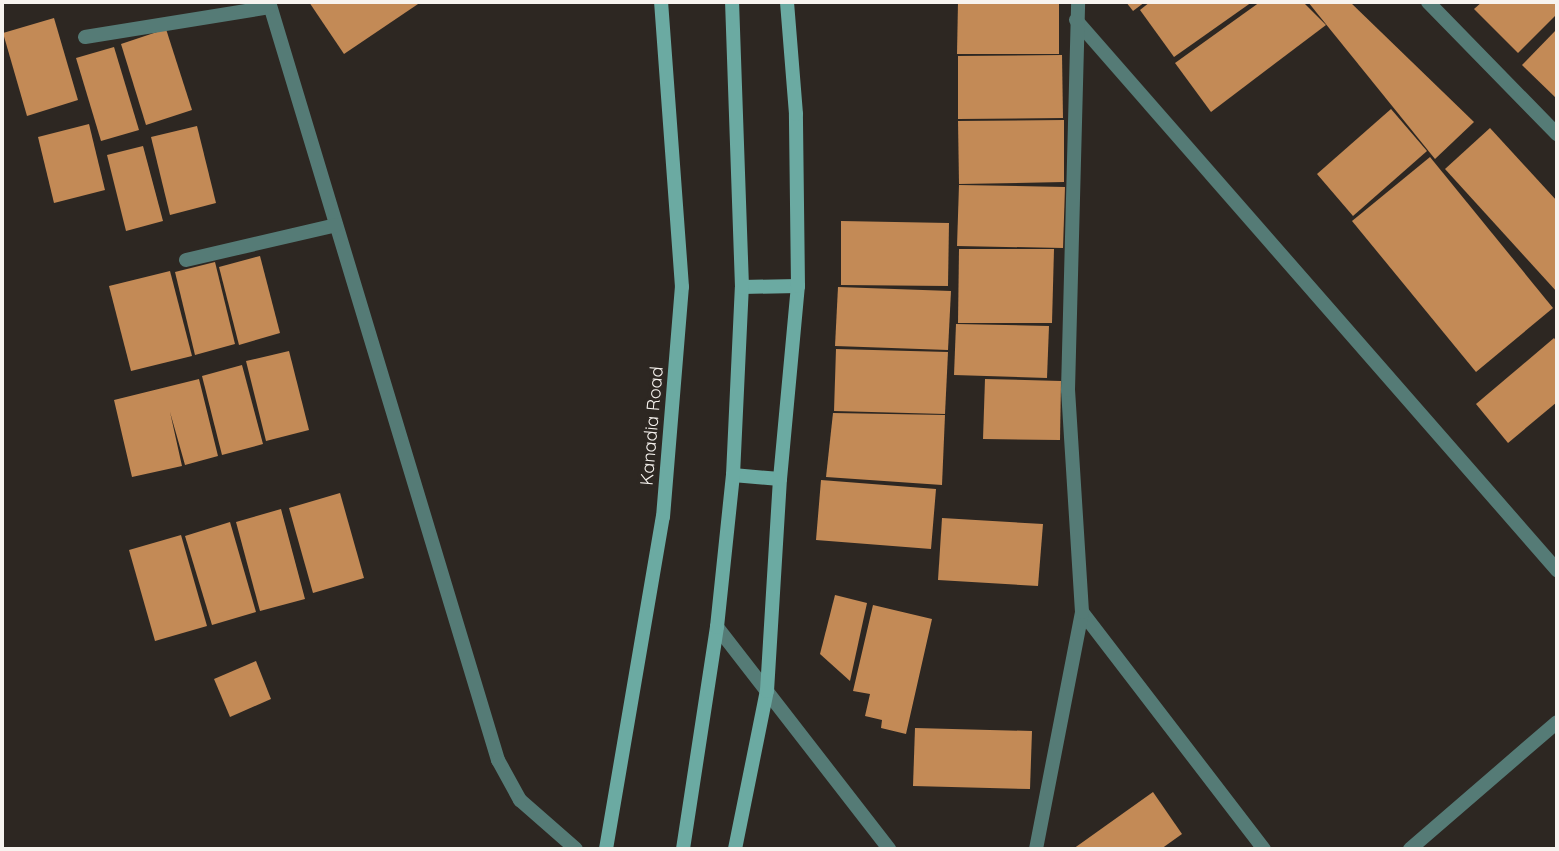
<!DOCTYPE html>
<html>
<head>
<meta charset="utf-8">
<style>
  body { margin:0 }
  #map { position:relative; width:1559px; height:851px; overflow:hidden; background:#2d2722; font-family:Quicksand,sans-serif }
  div>[style] { position:absolute }
  .building>* { inset:0; background:#c38a56 }
  .street>* { height:14px; margin:-7px; padding:0 7px; transform-origin:7px; border-radius:7px; background:#557b76 }
  .secondary>* { height:14px; margin:-7px; padding:0 7px; transform-origin:7px; border-radius:7px; background:#6baaa2 }
  span { translate:-50% -50%; white-space:nowrap; text-align:center; line-height:1.15; -webkit-text-stroke:7px #2d2722; paint-order:stroke }
  .street-label { font-size:18px; color:#f7f3ef }
  .frame { position:absolute; inset:0; border:4px solid #f7f3ef; pointer-events:none }
</style>
</head>
<body>
<div id="map">
  <div class="building">
    <div style="clip-path:polygon(309px 2px,421px 2px,344px 54px)"></div>
    <div style="clip-path:polygon(958px 2px,1059px 2px,1059px 54px,957px 54px)"></div>
    <div style="clip-path:polygon(1126px 2px,1145px 2px,1133px 11px)"></div>
    <div style="clip-path:polygon(1150px 2px,1252px 2px,1174px 57px,1140px 10px)"></div>
    <div style="clip-path:polygon(1260px 2px,1303px 2px,1326px 25px,1211px 112px,1175px 63px)"></div>
    <div style="clip-path:polygon(1308px 2px,1350px 2px,1474px 122px,1435px 159px)"></div>
    <div style="clip-path:polygon(1482px 2px,1557px 2px,1557px 14px,1518px 53px,1474px 9px)"></div>
    <div style="clip-path:polygon(54px 18px,78px 100px,27px 116px,3px 33px)"></div>
    <div style="clip-path:polygon(166px 29px,192px 110px,146px 125px,121px 44px)"></div>
    <div style="clip-path:polygon(1557px 29px,1557px 99px,1522px 65px)"></div>
    <div style="clip-path:polygon(114px 47px,139px 130px,101px 141px,76px 58px)"></div>
    <div style="clip-path:polygon(1062px 55px,1063px 118px,958px 119px,958px 56px)"></div>
    <div style="clip-path:polygon(1391px 109px,1427px 151px,1353px 216px,1317px 174px)"></div>
    <div style="clip-path:polygon(1064px 120px,1064px 182px,959px 184px,958px 121px)"></div>
    <div style="clip-path:polygon(89px 124px,105px 190px,54px 203px,38px 137px)"></div>
    <div style="clip-path:polygon(197px 126px,216px 203px,170px 215px,151px 137px)"></div>
    <div style="clip-path:polygon(1490px 128px,1557px 201px,1557px 292px,1445px 169px)"></div>
    <div style="clip-path:polygon(143px 146px,163px 221px,126px 231px,107px 155px)"></div>
    <div style="clip-path:polygon(1430px 157px,1553px 308px,1476px 372px,1352px 221px)"></div>
    <div style="clip-path:polygon(959px 185px,1065px 187px,1063px 248px,957px 246px)"></div>
    <div style="clip-path:polygon(841px 221px,949px 223px,948px 286px,841px 285px)"></div>
    <div style="clip-path:polygon(959px 249px,1054px 249px,1052px 323px,958px 323px)"></div>
    <div style="clip-path:polygon(260px 256px,280px 333px,239px 345px,219px 267px)"></div>
    <div style="clip-path:polygon(215px 262px,235px 344px,195px 355px,175px 272px)"></div>
    <div style="clip-path:polygon(170px 271px,192px 356px,131px 371px,109px 286px)"></div>
    <div style="clip-path:polygon(838px 287px,951px 291px,948px 350px,835px 346px)"></div>
    <div style="clip-path:polygon(956px 324px,1049px 326px,1047px 378px,954px 375px)"></div>
    <div style="clip-path:polygon(1554px 338px,1557px 342px,1557px 402px,1508px 443px,1476px 404px)"></div>
    <div style="clip-path:polygon(836px 349px,948px 352px,945px 414px,834px 411px)"></div>
    <div style="clip-path:polygon(289px 351px,309px 430px,266px 441px,246px 361px)"></div>
    <div style="clip-path:polygon(242px 365px,263px 444px,222px 455px,202px 376px)"></div>
    <div style="clip-path:polygon(199px 379px,218px 456px,185px 465px,170px 412px,182px 466px,132px 477px,114px 400px)"></div>
    <div style="clip-path:polygon(985px 379px,1061px 381px,1060px 440px,983px 439px)"></div>
    <div style="clip-path:polygon(833px 413px,945px 415px,942px 485px,826px 477px)"></div>
    <div style="clip-path:polygon(821px 480px,936px 489px,931px 549px,816px 540px)"></div>
    <div style="clip-path:polygon(340px 493px,364px 578px,313px 593px,289px 508px)"></div>
    <div style="clip-path:polygon(281px 509px,305px 599px,260px 611px,236px 522px)"></div>
    <div style="clip-path:polygon(942px 518px,1043px 524px,1038px 586px,938px 580px)"></div>
    <div style="clip-path:polygon(230px 522px,256px 612px,212px 625px,185px 536px)"></div>
    <div style="clip-path:polygon(181px 535px,207px 626px,155px 641px,129px 550px)"></div>
    <div style="clip-path:polygon(835px 595px,867px 603px,850px 681px,820px 654px)"></div>
    <div style="clip-path:polygon(873px 605px,932px 619px,906px 734px,881px 728px,882px 720px,865px 716px,870px 694px,853px 691px)"></div>
    <div style="clip-path:polygon(256px 661px,271px 699px,230px 717px,214px 679px)"></div>
    <div style="clip-path:polygon(915px 728px,1032px 731px,1030px 789px,913px 786px)"></div>
    <div style="clip-path:polygon(1153px 792px,1182px 834px,1161px 849px,1073px 849px)"></div>
  </div>
  <div class="street">
    <div style="left:269px;top:2px;width:792px;rotate:73.19deg"></div>
    <div style="left:498px;top:760px;width:46px;rotate:61.2deg"></div>
    <div style="left:520px;top:800px;width:74px;rotate:41.2deg"></div>
    <div style="left:1428px;top:2px;width:185px;rotate:45.7deg"></div>
    <div style="left:1076px;top:20px;width:731px;rotate:48.83deg"></div>
    <div style="left:85px;top:37px;width:187px;rotate:-9.2deg"></div>
    <div style="left:186px;top:260px;width:154px;rotate:-13.1deg"></div>
    <div style="left:1082px;top:612px;width:299px;rotate:52.5deg"></div>
    <div style="left:717px;top:627px;width:281px;rotate:52.2deg"></div>
    <div style="left:1036px;top:849px;width:241px;rotate:-79deg"></div>
    <div style="left:1082px;top:612px;width:222px;rotate:-93.6deg"></div>
    <div style="left:1068px;top:390px;width:388px;rotate:-88.5deg"></div>
    <div style="left:1410px;top:849px;width:194px;rotate:-40.8deg"></div>
  </div>
  <div class="secondary">
    <div style="left:742px;top:287px;width:56px;rotate:-1deg"></div>
    <div style="left:733px;top:475px;width:47px;rotate:4.9deg"></div>
    <div style="left:606px;top:849px;width:337px;rotate:-80.3deg"></div>
    <div style="left:663px;top:517px;width:231px;rotate:-85.3deg"></div>
    <div style="left:682px;top:287px;width:286px;rotate:-94.2deg"></div>
    <div style="left:683px;top:849px;width:225px;rotate:-81.3deg"></div>
    <div style="left:717px;top:627px;width:153px;rotate:-84deg"></div>
    <div style="left:733px;top:475px;width:188px;rotate:-87.3deg"></div>
    <div style="left:742px;top:287px;width:285px;rotate:-92deg"></div>
    <div style="left:735px;top:849px;width:161px;rotate:-78.6deg"></div>
    <div style="left:767px;top:691px;width:212px;rotate:-86.5deg"></div>
    <div style="left:780px;top:479px;width:194px;rotate:-84.7deg"></div>
    <div style="left:798px;top:286px;width:172px;rotate:-90.7deg"></div>
    <div style="left:796px;top:114px;width:112px;rotate:-94.6deg"></div>
  </div>
  <div class="street-label">
    <span style="left:652px;top:426px;rotate:-85deg">Kanadia Road</span>
  </div>
  <div class="frame"></div>
</div>
</body>
</html>
